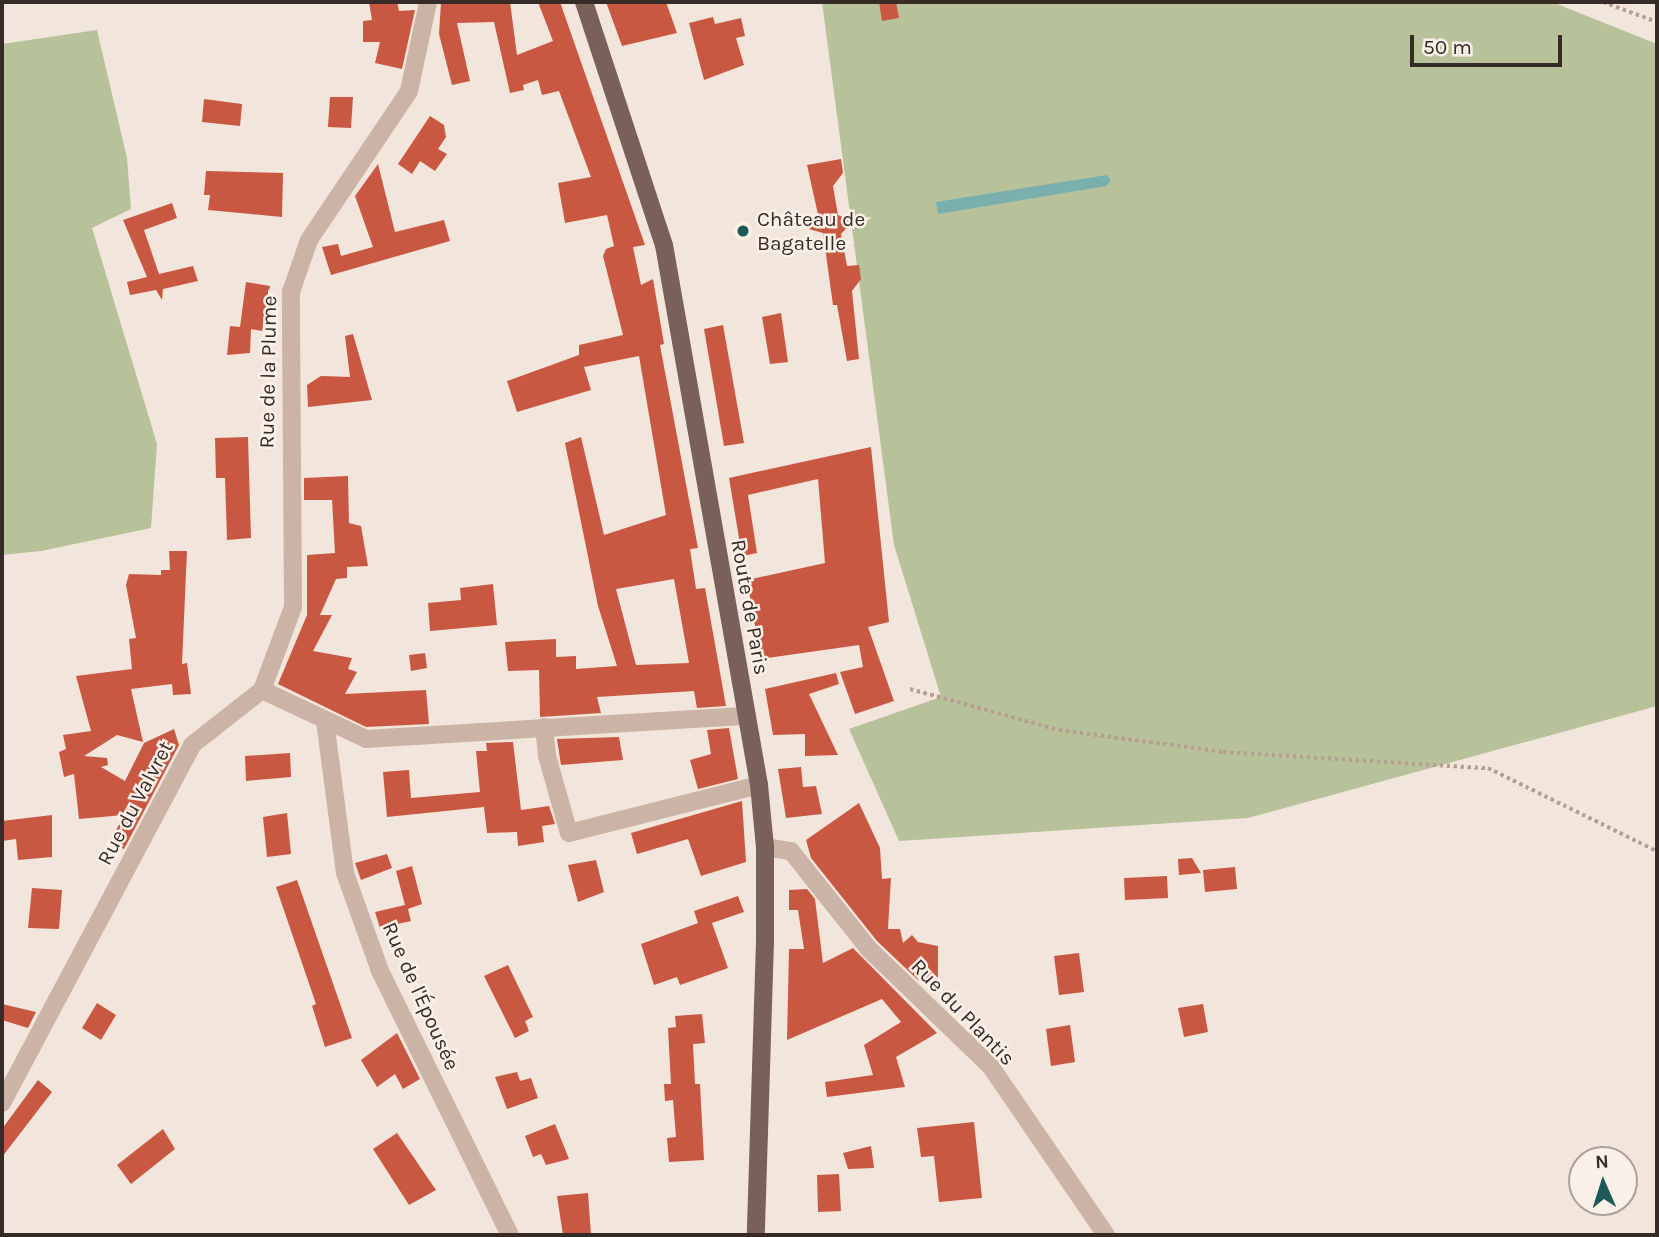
<!DOCTYPE html>
<meta charset="utf-8">
<style>
body{margin:0}
#map{position:relative;width:1659px;height:1237px;overflow:hidden;background:#f2e5db;font-family:Karla,sans-serif}
div>[style]{position:absolute}
.green>*{inset:0;background:#b7c29a}
.water>*{inset:0;background:#79b0ae}
.building>*{inset:0;background:#c95842}
.path>*{height:3.5px;margin-top:-1.75px;transform-origin:0;background:repeating-linear-gradient(90deg,#b69e90 0 3.5px,transparent 0 7px)}
.minor>*{height:18px;margin:-9px;padding:0 9px;transform-origin:9px;border-radius:9px;background:#cbb4a6}
.major>*{height:18px;margin:-9px;padding:0 9px;transform-origin:9px;border-radius:9px;background:#796058}
.dots>*{width:19px;height:19px;translate:-50% -50%;box-sizing:border-box;border:4px solid #faf0e7;border-radius:50%}
span{translate:-50% -50%;white-space:nowrap;text-align:center;line-height:1.15;-webkit-text-stroke:5px #faf0e7;paint-order:stroke}
.poi-label{font-size:21px;color:#372b27}
.left{translate:0 -50%;text-align:left}
.street-label{font-size:21px;color:#372b27}
.frame{position:absolute;inset:0;border:4px solid #372b27;pointer-events:none}
.north{position:absolute;left:1568px;top:1146px;width:70px;height:70px;box-sizing:border-box;background:#faf0e7;border:2px solid #aca19a;border-radius:50%;rotate:357deg;font-size:19px;font-weight:700;line-height:28px;text-align:center;color:#372b27}
.north::after{content:'';display:block;margin:auto;width:24px;height:32px;background:#1c5958;clip-path:polygon(50% 0,100% 100%,50% 72%,0 100%)}
.scale{position:absolute;left:1410px;top:35px;width:152px;height:32px;box-sizing:border-box;border:4px solid #372b27;border-top:0;padding-left:9px;font-size:21px;line-height:24px;white-space:nowrap;color:#372b27;-webkit-text-stroke:5px #faf0e7;paint-order:stroke}
</style>
<div id="map">
<div class="green">
<i style="clip-path:polygon(822px 2px,1552px 2px,1657px 44px,1657px 706px,1248px 818px,899px 841px,849px 729px,941px 697px,894px 545px)"></i>
<i style="clip-path:polygon(97px 30px,127px 158px,131px 209px,92px 228px,157px 444px,151px 528px,41px 551px,2px 555px,2px 44px)"></i>
</div>
<div class="water">
<i style="clip-path:polygon(1107px 175px,1111px 181px,1106px 186px,938px 214px,936px 202px)"></i>
</div>
<div class="building">
<i style="clip-path:polygon(369px 2px,397px 2px,399px 11px,415px 10px,402px 69px,375px 63px,380px 42px,363px 42px,363px 21px,372px 20px)"></i>
<i style="clip-path:polygon(evenodd,441px 2px,510px 2px,517px 55px,553px 41px,538px 2px,560px 2px,645px 245px,633px 247px,641px 285px,653px 279px,664px 344px,660px 345px,698px 548px,690px 549px,696px 589px,705px 588px,726px 706px,697px 708px,694px 691px,597px 697px,601px 713px,540px 717px,539px 670px,508px 671px,505px 642px,556px 639px,556px 657px,576px 656px,576px 669px,617px 666px,598px 606px,565px 443px,581px 437px,604px 535px,666px 515px,639px 356px,584px 367px,591px 390px,517px 412px,507px 381px,579px 355px,579px 345px,623px 335px,603px 256px,606px 249px,614px 246px,607px 215px,565px 223px,558px 183px,591px 177px,559px 91px,542px 95px,538px 80px,523px 85px,524px 90px,510px 93px,494px 22px,457px 23px,470px 81px,452px 85px,439px 34px,441px 2px,674px 579px,689px 663px,636px 665px,616px 589px,674px 579px)"></i>
<i style="clip-path:polygon(606px 2px,666px 2px,677px 33px,622px 46px)"></i>
<i style="clip-path:polygon(879px 2px,896px 2px,899px 18px,882px 21px)"></i>
<i style="clip-path:polygon(713px 17px,715px 24px,741px 18px,745px 36px,736px 38px,744px 65px,704px 80px,689px 23px)"></i>
<i style="clip-path:polygon(330px 97px,353px 97px,351px 128px,328px 127px)"></i>
<i style="clip-path:polygon(204px 99px,242px 104px,240px 126px,202px 122px)"></i>
<i style="clip-path:polygon(430px 116px,444px 125px,446px 137px,438px 149px,447px 154px,435px 171px,420px 161px,412px 174px,398px 164px)"></i>
<i style="clip-path:polygon(841px 159px,843px 173px,833px 186px,838px 215px,853px 221px,841px 234px,847px 266px,859px 265px,861px 279px,852px 291px,859px 359px,847px 361px,837px 305px,833px 305px,823px 233px,809px 229px,819px 219px,807px 165px)"></i>
<i style="clip-path:polygon(378px 164px,395px 232px,444px 220px,450px 241px,331px 275px,322px 247px,338px 244px,341px 256px,373px 247px,355px 196px)"></i>
<i style="clip-path:polygon(206px 171px,283px 173px,282px 217px,208px 210px,210px 195px,204px 195px)"></i>
<i style="clip-path:polygon(172px 203px,177px 218px,144px 230px,159px 274px,193px 266px,198px 281px,163px 289px,162px 300px,156px 290px,130px 295px,127px 282px,147px 277px,123px 220px)"></i>
<i style="clip-path:polygon(246px 282px,270px 286px,262px 331px,251px 329px,250px 353px,227px 355px,230px 326px,240px 327px)"></i>
<i style="clip-path:polygon(781px 313px,788px 362px,770px 364px,762px 317px)"></i>
<i style="clip-path:polygon(723px 325px,744px 443px,724px 446px,704px 329px)"></i>
<i style="clip-path:polygon(353px 334px,372px 400px,308px 407px,307px 385px,321px 376px,350px 377px,345px 336px)"></i>
<i style="clip-path:polygon(248px 437px,251px 538px,227px 540px,225px 478px,216px 478px,215px 438px)"></i>
<i style="clip-path:polygon(871px 447px,889px 622px,868px 627px,894px 701px,855px 714px,840px 672px,863px 667px,859px 645px,760px 659px,747px 580px,825px 563px,818px 479px,748px 495px,757px 553px,742px 556px,729px 478px)"></i>
<i style="clip-path:polygon(348px 476px,349px 523px,361px 526px,368px 566px,347px 567px,347px 578px,336px 579px,320px 615px,332px 615px,313px 651px,352px 658px,348px 669px,357px 672px,345px 694px,426px 690px,429px 724px,366px 727px,278px 684px,307px 615px,307px 555px,335px 553px,332px 500px,304px 500px,304px 478px)"></i>
<i style="clip-path:polygon(169px 551px,187px 551px,182px 664px,187px 663px,191px 694px,173px 695px,172px 684px,131px 689px,143px 742px,117px 735px,84px 756px,107px 758px,108px 765px,101px 767px,125px 781px,144px 743px,174px 729px,179px 745px,124px 849px,110px 842px,124px 815px,79px 819px,74px 774px,64px 777px,59px 752px,66px 749px,63px 735px,91px 731px,76px 676px,132px 669px,129px 639px,136px 638px,126px 585px,129px 574px,161px 575px,161px 570px,170px 570px)"></i>
<i style="clip-path:polygon(493px 584px,497px 625px,430px 631px,428px 603px,461px 600px,460px 588px)"></i>
<i style="clip-path:polygon(425px 653px,427px 668px,411px 671px,409px 655px)"></i>
<i style="clip-path:polygon(836px 673px,839px 684px,809px 694px,838px 755px,805px 756px,805px 734px,773px 735px,765px 689px)"></i>
<i style="clip-path:polygon(729px 728px,738px 779px,698px 789px,690px 760px,711px 754px,707px 730px)"></i>
<i style="clip-path:polygon(619px 737px,623px 760px,561px 765px,557px 739px)"></i>
<i style="clip-path:polygon(513px 742px,521px 810px,549px 806px,555px 824px,542px 826px,544px 842px,518px 846px,517px 832px,487px 833px,484px 807px,387px 817px,383px 772px,409px 770px,411px 798px,480px 792px,476px 751px,487px 751px,486px 743px)"></i>
<i style="clip-path:polygon(290px 753px,291px 777px,246px 781px,245px 756px)"></i>
<i style="clip-path:polygon(801px 767px,803px 787px,816px 786px,822px 814px,786px 818px,778px 769px)"></i>
<i style="clip-path:polygon(742px 801px,746px 862px,701px 876px,688px 839px,637px 854px,631px 833px)"></i>
<i style="clip-path:polygon(859px 803px,880px 848px,882px 879px,891px 878px,888px 929px,900px 929px,903px 943px,912px 935px,918px 942px,938px 946px,938px 977px,918px 980px,877px 941px,811px 858px,806px 840px)"></i>
<i style="clip-path:polygon(287px 813px,291px 854px,267px 857px,263px 817px)"></i>
<i style="clip-path:polygon(52px 815px,52px 857px,18px 860px,16px 839px,2px 841px,2px 821px)"></i>
<i style="clip-path:polygon(387px 854px,392px 868px,361px 880px,355px 863px)"></i>
<i style="clip-path:polygon(1192px 858px,1201px 873px,1179px 875px,1178px 859px)"></i>
<i style="clip-path:polygon(596px 860px,604px 892px,578px 902px,568px 865px)"></i>
<i style="clip-path:polygon(412px 866px,422px 904px,408px 909px,411px 921px,380px 928px,375px 912px,405px 905px,396px 871px)"></i>
<i style="clip-path:polygon(1235px 867px,1237px 889px,1205px 892px,1203px 870px)"></i>
<i style="clip-path:polygon(1167px 876px,1168px 898px,1125px 900px,1124px 878px)"></i>
<i style="clip-path:polygon(297px 880px,352px 1038px,325px 1047px,312px 1006px,316px 1004px,276px 887px)"></i>
<i style="clip-path:polygon(32px 888px,62px 890px,59px 929px,28px 928px)"></i>
<i style="clip-path:polygon(807px 889px,815px 899px,823px 963px,853px 948px,937px 1033px,896px 1057px,905px 1087px,827px 1097px,825px 1082px,873px 1075px,864px 1045px,901px 1022px,882px 999px,787px 1040px,789px 949px,804px 949px,798px 910px,789px 910px,789px 890px)"></i>
<i style="clip-path:polygon(738px 896px,744px 912px,712px 923px,728px 968px,680px 985px,677px 977px,654px 985px,641px 944px,698px 923px,694px 911px)"></i>
<i style="clip-path:polygon(1079px 953px,1084px 992px,1059px 995px,1054px 956px)"></i>
<i style="clip-path:polygon(508px 965px,533px 1017px,525px 1021px,529px 1031px,515px 1038px,484px 976px)"></i>
<i style="clip-path:polygon(97px 1003px,116px 1015px,101px 1040px,82px 1028px)"></i>
<i style="clip-path:polygon(2px 1004px,36px 1012px,28px 1028px,2px 1020px)"></i>
<i style="clip-path:polygon(1203px 1004px,1208px 1032px,1184px 1037px,1178px 1008px)"></i>
<i style="clip-path:polygon(702px 1014px,705px 1043px,693px 1044px,695px 1084px,700px 1084px,704px 1160px,669px 1162px,667px 1138px,676px 1137px,673px 1100px,665px 1101px,664px 1084px,671px 1084px,668px 1028px,676px 1027px,675px 1016px)"></i>
<i style="clip-path:polygon(1070px 1025px,1075px 1062px,1051px 1066px,1046px 1029px)"></i>
<i style="clip-path:polygon(397px 1033px,420px 1079px,403px 1089px,395px 1074px,377px 1087px,361px 1060px)"></i>
<i style="clip-path:polygon(517px 1072px,520px 1081px,531px 1078px,538px 1098px,507px 1109px,495px 1077px)"></i>
<i style="clip-path:polygon(38px 1080px,52px 1092px,2px 1157px,2px 1129px)"></i>
<i style="clip-path:polygon(974px 1122px,982px 1198px,939px 1202px,934px 1156px,921px 1157px,917px 1128px)"></i>
<i style="clip-path:polygon(555px 1124px,569px 1159px,546px 1165px,541px 1154px,533px 1157px,525px 1136px)"></i>
<i style="clip-path:polygon(163px 1129px,175px 1149px,131px 1184px,117px 1165px)"></i>
<i style="clip-path:polygon(397px 1133px,436px 1190px,409px 1205px,373px 1149px)"></i>
<i style="clip-path:polygon(871px 1146px,874px 1168px,848px 1169px,843px 1153px)"></i>
<i style="clip-path:polygon(839px 1174px,841px 1211px,818px 1212px,817px 1175px)"></i>
<i style="clip-path:polygon(588px 1193px,591px 1235px,563px 1235px,557px 1196px)"></i>
</div>
<div class="path">
<i style="left:1603px;top:2px;width:58px;rotate:20.3deg"></i>
<i style="left:910px;top:689px;width:155px;rotate:15.4deg"></i>
<i style="left:1059px;top:730px;width:165px;rotate:7.6deg"></i>
<i style="left:1223px;top:752px;width:265px;rotate:3.5deg"></i>
<i style="left:1488px;top:768px;width:188px;rotate:26.2deg"></i>
</div>
<div class="minor">
<i style="left:262px;top:690px;width:89px;rotate:-69.5deg"></i>
<i style="left:293px;top:607px;width:315px;rotate:-90.4deg"></i>
<i style="left:291px;top:292px;width:55px;rotate:-70.9deg"></i>
<i style="left:309px;top:240px;width:179px;rotate:-56.1deg"></i>
<i style="left:409px;top:91px;width:91px;rotate:-77.9deg"></i>
<i style="left:325px;top:721px;width:153px;rotate:82.5deg"></i>
<i style="left:345px;top:873px;width:104px;rotate:70.3deg"></i>
<i style="left:380px;top:971px;width:294px;rotate:63.8deg"></i>
<i style="left:544px;top:727px;width:29px;rotate:84deg"></i>
<i style="left:547px;top:756px;width:80px;rotate:74.1deg"></i>
<i style="left:569px;top:833px;width:196px;rotate:-14.2deg"></i>
<i style="left:765px;top:847px;width:26px;rotate:9deg"></i>
<i style="left:791px;top:851px;width:125px;rotate:51.5deg"></i>
<i style="left:869px;top:949px;width:170px;rotate:44deg"></i>
<i style="left:991px;top:1067px;width:204px;rotate:55.6deg"></i>
<i style="left:2px;top:1103px;width:405px;rotate:-62deg"></i>
<i style="left:192px;top:745px;width:89px;rotate:-38.2deg"></i>
<i style="left:262px;top:690px;width:115px;rotate:25.2deg"></i>
<i style="left:366px;top:739px;width:382px;rotate:-3.5deg"></i>
</div>
<div class="major">
<i style="left:584px;top:2px;width:256px;rotate:71.8deg"></i>
<i style="left:664px;top:245px;width:548px;rotate:80.02deg"></i>
<i style="left:759px;top:785px;width:62px;rotate:84.5deg"></i>
<i style="left:765px;top:847px;width:94px;rotate:90deg"></i>
<i style="left:765px;top:941px;width:294px;rotate:91.8deg"></i>
</div>
<div class="dots">
<i style="left:743px;top:231px;background:#1c5958"></i>
</div>
<div class="poi-label">
<span class="left" style="left:757px;top:231px">Château de<br>Bagatelle</span>
</div>
<div class="street-label">
<span style="left:268px;top:372px;rotate:-89deg">Rue de la Plume</span>
<span style="left:750px;top:607px;rotate:80deg">Route de Paris</span>
<span style="left:135px;top:803px;rotate:-62deg">Rue du Valvret</span>
<span style="left:421px;top:996px;rotate:66deg">Rue de l'Épousée</span>
<span style="left:963px;top:1012px;rotate:46deg">Rue du Plantis</span>
</div>
<div class="frame"></div>
<div class="north">N</div>
<div class="scale">50 m</div>
</div>
